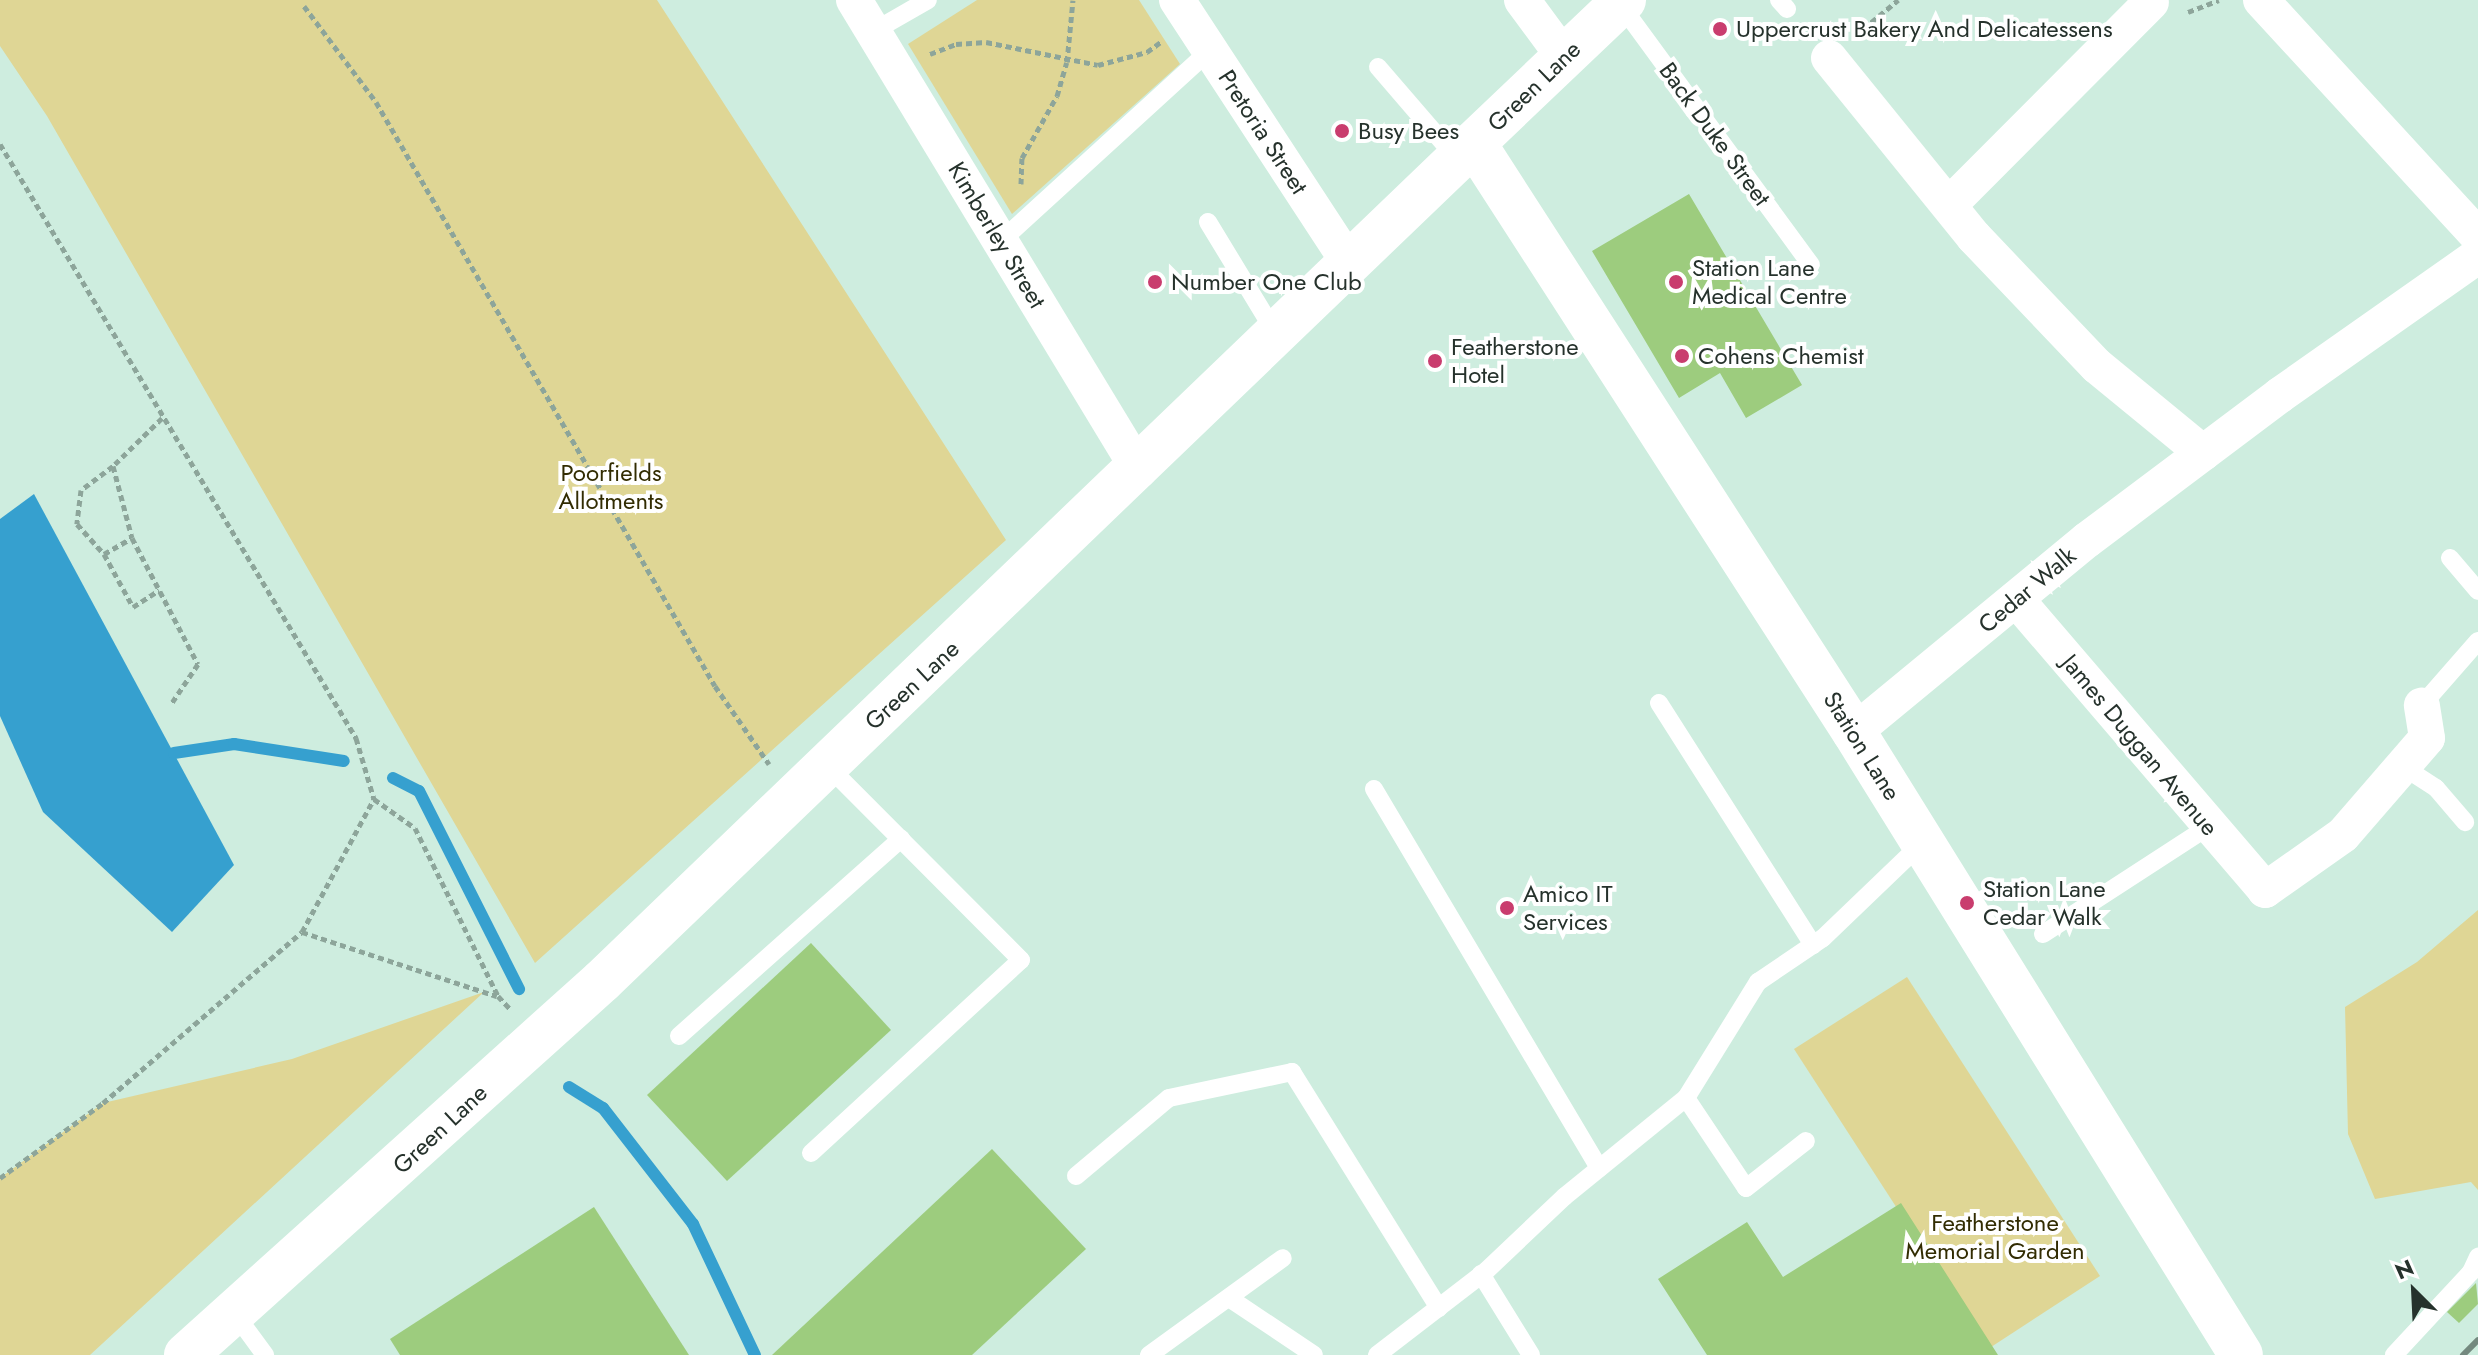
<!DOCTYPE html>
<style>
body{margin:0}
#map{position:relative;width:2478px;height:1355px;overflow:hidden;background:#ceeddf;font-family:Jost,sans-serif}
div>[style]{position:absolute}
.green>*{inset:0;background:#dfd695}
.water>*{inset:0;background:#36a0cf}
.stream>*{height:12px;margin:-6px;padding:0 6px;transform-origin:6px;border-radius:6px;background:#36a0cf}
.building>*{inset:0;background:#9dcc7e}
.path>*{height:5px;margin-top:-2.5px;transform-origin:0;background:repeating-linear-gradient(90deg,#8da59a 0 6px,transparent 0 10px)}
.service>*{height:18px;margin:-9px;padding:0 9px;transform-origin:9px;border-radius:9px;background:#fff}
.minor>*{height:36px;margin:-18px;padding:0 18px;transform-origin:18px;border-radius:18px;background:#fff}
.tertiary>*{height:44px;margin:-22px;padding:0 22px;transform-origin:22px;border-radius:22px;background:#fff}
.secondary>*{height:44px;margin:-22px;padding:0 22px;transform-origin:22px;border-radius:22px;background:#fff}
.rail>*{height:6px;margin:-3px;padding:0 3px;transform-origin:3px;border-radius:3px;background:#74897f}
.dots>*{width:22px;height:22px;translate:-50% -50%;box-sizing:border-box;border:4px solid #fff;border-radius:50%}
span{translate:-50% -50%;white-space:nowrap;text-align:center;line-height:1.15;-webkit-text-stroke:8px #fff;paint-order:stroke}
.poi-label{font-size:24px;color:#26322c}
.left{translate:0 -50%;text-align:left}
.street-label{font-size:24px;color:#26322c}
.park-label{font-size:24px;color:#322c02}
.north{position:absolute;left:2374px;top:1251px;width:80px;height:80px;-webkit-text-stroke:6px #fff;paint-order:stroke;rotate:336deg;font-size:22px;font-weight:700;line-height:32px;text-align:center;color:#26322c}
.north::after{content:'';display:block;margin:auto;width:28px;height:36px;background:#26322c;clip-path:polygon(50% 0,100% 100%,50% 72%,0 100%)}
</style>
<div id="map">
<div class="green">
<i style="clip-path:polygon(0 0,657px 0,1006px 540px,535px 963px,47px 116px,0 46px)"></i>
<i style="clip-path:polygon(977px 0,1139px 0,1180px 64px,1012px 214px,908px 44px)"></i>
<i style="clip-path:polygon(2478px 910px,2478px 1190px,2471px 1182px,2375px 1199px,2348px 1134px,2345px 1007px,2417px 962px)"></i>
<i style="clip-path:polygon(1907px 977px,2100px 1276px,1988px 1349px,1794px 1049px)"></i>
<i style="clip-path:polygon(484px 992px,90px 1355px,0 1355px,0 1178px,103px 1103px,292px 1059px)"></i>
</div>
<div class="water">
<i style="clip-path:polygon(34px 494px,234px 865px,172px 932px,43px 812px,0 716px,0 519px)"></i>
</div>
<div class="stream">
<i style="left:174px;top:753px;width:61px;rotate:-8.5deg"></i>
<i style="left:234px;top:744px;width:111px;rotate:8.8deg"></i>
<i style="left:393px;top:778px;width:29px;rotate:27deg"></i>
<i style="left:419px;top:791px;width:222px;rotate:63.2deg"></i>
<i style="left:569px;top:1087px;width:40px;rotate:32deg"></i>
<i style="left:603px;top:1108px;width:147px;rotate:52.2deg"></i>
<i style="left:693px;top:1224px;width:145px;rotate:64.7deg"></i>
</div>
<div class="building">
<i style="clip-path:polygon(1689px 194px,1802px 385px,1746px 418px,1720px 373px,1679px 398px,1592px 251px)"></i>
<i style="clip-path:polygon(811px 943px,891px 1030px,727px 1181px,647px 1095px)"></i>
<i style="clip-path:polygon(992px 1149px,1086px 1249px,972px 1355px,772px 1355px)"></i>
<i style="clip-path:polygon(1901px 1203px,1998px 1355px,1707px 1355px,1658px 1279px,1747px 1222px,1783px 1277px)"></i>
<i style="clip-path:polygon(594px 1207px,689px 1355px,400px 1355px,390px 1339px)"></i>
<i style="clip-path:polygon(2476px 1283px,2478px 1304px,2459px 1323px,2447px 1312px)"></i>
</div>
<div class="path">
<i style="left:304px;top:6px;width:120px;rotate:53.1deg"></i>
<i style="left:376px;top:102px;width:675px;rotate:59.87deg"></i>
<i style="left:715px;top:686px;width:95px;rotate:55.3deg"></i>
<i style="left:2188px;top:12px;width:33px;rotate:-21deg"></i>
<i style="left:1856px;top:35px;width:55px;rotate:-39.8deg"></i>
<i style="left:930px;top:54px;width:28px;rotate:-21deg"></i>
<i style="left:956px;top:44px;width:30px;rotate:-4deg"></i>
<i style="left:986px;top:42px;width:114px;rotate:11.6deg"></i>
<i style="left:1098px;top:65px;width:51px;rotate:-14.9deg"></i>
<i style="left:1147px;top:52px;width:19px;rotate:-36deg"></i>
<i style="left:0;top:144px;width:693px;rotate:59.06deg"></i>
<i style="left:356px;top:738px;width:64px;rotate:73.6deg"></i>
<i style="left:374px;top:799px;width:50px;rotate:35.3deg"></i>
<i style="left:415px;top:828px;width:187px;rotate:63.7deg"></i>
<i style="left:498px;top:996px;width:18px;rotate:47deg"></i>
<i style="left:1021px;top:184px;width:26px;rotate:-88deg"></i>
<i style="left:1022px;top:158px;width:71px;rotate:-60.6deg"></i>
<i style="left:1057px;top:96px;width:35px;rotate:-74deg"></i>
<i style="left:1067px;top:62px;width:62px;rotate:-84.5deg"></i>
<i style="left:162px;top:418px;width:69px;rotate:135.6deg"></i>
<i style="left:113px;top:466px;width:74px;rotate:75.2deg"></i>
<i style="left:132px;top:538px;width:142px;rotate:62.4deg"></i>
<i style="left:198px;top:664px;width:48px;rotate:124deg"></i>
<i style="left:113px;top:466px;width:40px;rotate:143deg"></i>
<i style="left:81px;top:490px;width:34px;rotate:97deg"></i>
<i style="left:77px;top:524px;width:40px;rotate:48deg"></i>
<i style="left:104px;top:554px;width:60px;rotate:61.3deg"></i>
<i style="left:133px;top:607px;width:31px;rotate:-33deg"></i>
<i style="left:104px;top:554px;width:32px;rotate:-30deg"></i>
<i style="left:302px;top:932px;width:205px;rotate:18.2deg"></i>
<i style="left:0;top:1178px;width:127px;rotate:-36.1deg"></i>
<i style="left:103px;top:1103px;width:262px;rotate:-40.7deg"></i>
<i style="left:302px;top:932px;width:151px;rotate:-61.6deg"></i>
</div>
<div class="service">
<i style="left:1779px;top:0;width:12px;rotate:48deg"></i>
<i style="left:1620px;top:4px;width:323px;rotate:53.8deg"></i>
<i style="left:874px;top:31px;width:62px;rotate:-29.9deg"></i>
<i style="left:1378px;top:67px;width:121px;rotate:49.3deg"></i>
<i style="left:1208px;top:222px;width:129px;rotate:58.7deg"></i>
<i style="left:1001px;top:241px;width:283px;rotate:-42.4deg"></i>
<i style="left:2450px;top:558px;width:43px;rotate:49.7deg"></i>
<i style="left:1659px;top:703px;width:287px;rotate:57.5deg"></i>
<i style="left:2422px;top:705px;width:85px;rotate:-48.8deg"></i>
<i style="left:2402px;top:766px;width:40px;rotate:32.9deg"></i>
<i style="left:2436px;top:788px;width:45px;rotate:49.5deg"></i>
<i style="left:1374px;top:789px;width:441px;rotate:59.3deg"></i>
<i style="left:2043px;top:934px;width:197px;rotate:-33deg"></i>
<i style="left:679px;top:1036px;width:297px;rotate:-41.6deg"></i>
<i style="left:1686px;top:1098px;width:108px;rotate:56.3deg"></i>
<i style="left:1746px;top:1188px;width:76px;rotate:-38.1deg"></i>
<i style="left:811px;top:1153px;width:285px;rotate:-42.6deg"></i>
<i style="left:1021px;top:960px;width:275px;rotate:-134.9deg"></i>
<i style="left:1076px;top:1176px;width:121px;rotate:-40deg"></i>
<i style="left:1169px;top:1098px;width:126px;rotate:-11.9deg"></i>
<i style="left:1292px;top:1072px;width:278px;rotate:58.1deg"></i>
<i style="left:1481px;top:1274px;width:95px;rotate:58.3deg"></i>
<i style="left:1229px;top:1298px;width:102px;rotate:33.8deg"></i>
<i style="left:235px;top:1314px;width:51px;rotate:53.8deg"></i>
<i style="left:1149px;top:1355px;width:165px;rotate:-35.9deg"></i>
<i style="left:1377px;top:1355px;width:138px;rotate:-37.6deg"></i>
<i style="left:1486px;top:1271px;width:108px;rotate:-43.5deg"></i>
<i style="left:1564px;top:1197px;width:157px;rotate:-39.1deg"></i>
<i style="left:1686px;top:1098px;width:137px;rotate:-58.2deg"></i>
<i style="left:1758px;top:982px;width:78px;rotate:-34.1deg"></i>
<i style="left:1823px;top:938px;width:139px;rotate:-43.8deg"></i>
<i style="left:2394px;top:1355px;width:113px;rotate:-47.1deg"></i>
<i style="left:2471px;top:1272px;width:17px;rotate:-65deg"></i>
</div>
<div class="minor">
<i style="left:854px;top:0;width:550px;rotate:58.77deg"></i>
<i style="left:1177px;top:0;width:314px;rotate:56.8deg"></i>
<i style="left:1522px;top:0;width:71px;rotate:53.6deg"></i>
<i style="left:2261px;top:0;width:321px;rotate:47.4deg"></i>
<i style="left:1829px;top:58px;width:230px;rotate:51deg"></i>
<i style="left:1974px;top:237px;width:178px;rotate:46.4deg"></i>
<i style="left:2097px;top:366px;width:137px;rotate:39.4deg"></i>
<i style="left:1949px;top:205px;width:286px;rotate:-45.1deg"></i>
<i style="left:2016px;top:599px;width:383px;rotate:49.4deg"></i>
<i style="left:2265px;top:890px;width:95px;rotate:-35.2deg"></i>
<i style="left:2343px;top:835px;width:128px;rotate:-49.1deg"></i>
<i style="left:2427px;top:738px;width:33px;rotate:-99deg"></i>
<i style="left:1854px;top:732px;width:302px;rotate:-39.5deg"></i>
<i style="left:2087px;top:540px;width:241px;rotate:-36.9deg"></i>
<i style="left:2280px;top:395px;width:242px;rotate:-35.1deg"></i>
</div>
<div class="tertiary">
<i style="left:186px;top:1355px;width:559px;rotate:-41.96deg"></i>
<i style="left:602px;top:981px;width:1209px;rotate:-43.86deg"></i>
</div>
<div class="secondary">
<i style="left:1624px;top:0;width:207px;rotate:136.4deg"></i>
<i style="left:1474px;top:143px;width:701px;rotate:57.17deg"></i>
<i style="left:1854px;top:732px;width:733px;rotate:58.15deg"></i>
</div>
<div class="rail">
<i style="left:2463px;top:1355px;width:21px;rotate:-45deg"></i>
</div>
<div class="dots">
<i style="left:1720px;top:29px;background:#c93d6e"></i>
<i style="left:1342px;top:131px;background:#c93d6e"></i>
<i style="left:1155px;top:282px;background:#c93d6e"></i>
<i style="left:1676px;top:282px;background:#c93d6e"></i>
<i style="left:1682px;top:356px;background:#c93d6e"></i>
<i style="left:1435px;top:361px;background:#c93d6e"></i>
<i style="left:1967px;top:903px;background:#c93d6e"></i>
<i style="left:1507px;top:908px;background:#c93d6e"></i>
</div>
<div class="poi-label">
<span class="left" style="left:1736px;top:29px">Uppercrust Bakery And Delicatessens</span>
<span class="left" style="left:1358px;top:131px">Busy Bees</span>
<span class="left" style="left:1692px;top:282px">Station Lane<br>Medical Centre</span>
<span class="left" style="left:1171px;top:282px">Number One Club</span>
<span class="left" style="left:1451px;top:361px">Featherstone<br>Hotel</span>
<span class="left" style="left:1698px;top:356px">Cohens Chemist</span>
<span class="left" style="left:1983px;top:903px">Station Lane<br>Cedar Walk</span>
<span class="left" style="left:1523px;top:908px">Amico IT<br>Services</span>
</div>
<div class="street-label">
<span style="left:1534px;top:86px;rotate:-44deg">Green Lane</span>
<span style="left:1263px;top:132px;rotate:57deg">Pretoria Street</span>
<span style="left:1715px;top:134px;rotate:54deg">Back Duke Street</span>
<span style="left:997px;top:235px;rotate:59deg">Kimberley Street</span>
<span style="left:2027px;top:590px;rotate:-40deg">Cedar Walk</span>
<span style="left:912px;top:685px;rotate:-43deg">Green Lane</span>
<span style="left:2140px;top:745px;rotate:50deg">James Duggan Avenue</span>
<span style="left:1862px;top:746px;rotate:58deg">Station Lane</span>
<span style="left:440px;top:1129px;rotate:-43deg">Green Lane</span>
</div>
<div class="park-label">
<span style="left:611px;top:487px">Poorfields<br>Allotments</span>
<span style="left:1995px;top:1237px">Featherstone<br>Memorial Garden</span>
</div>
<div class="north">N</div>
</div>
